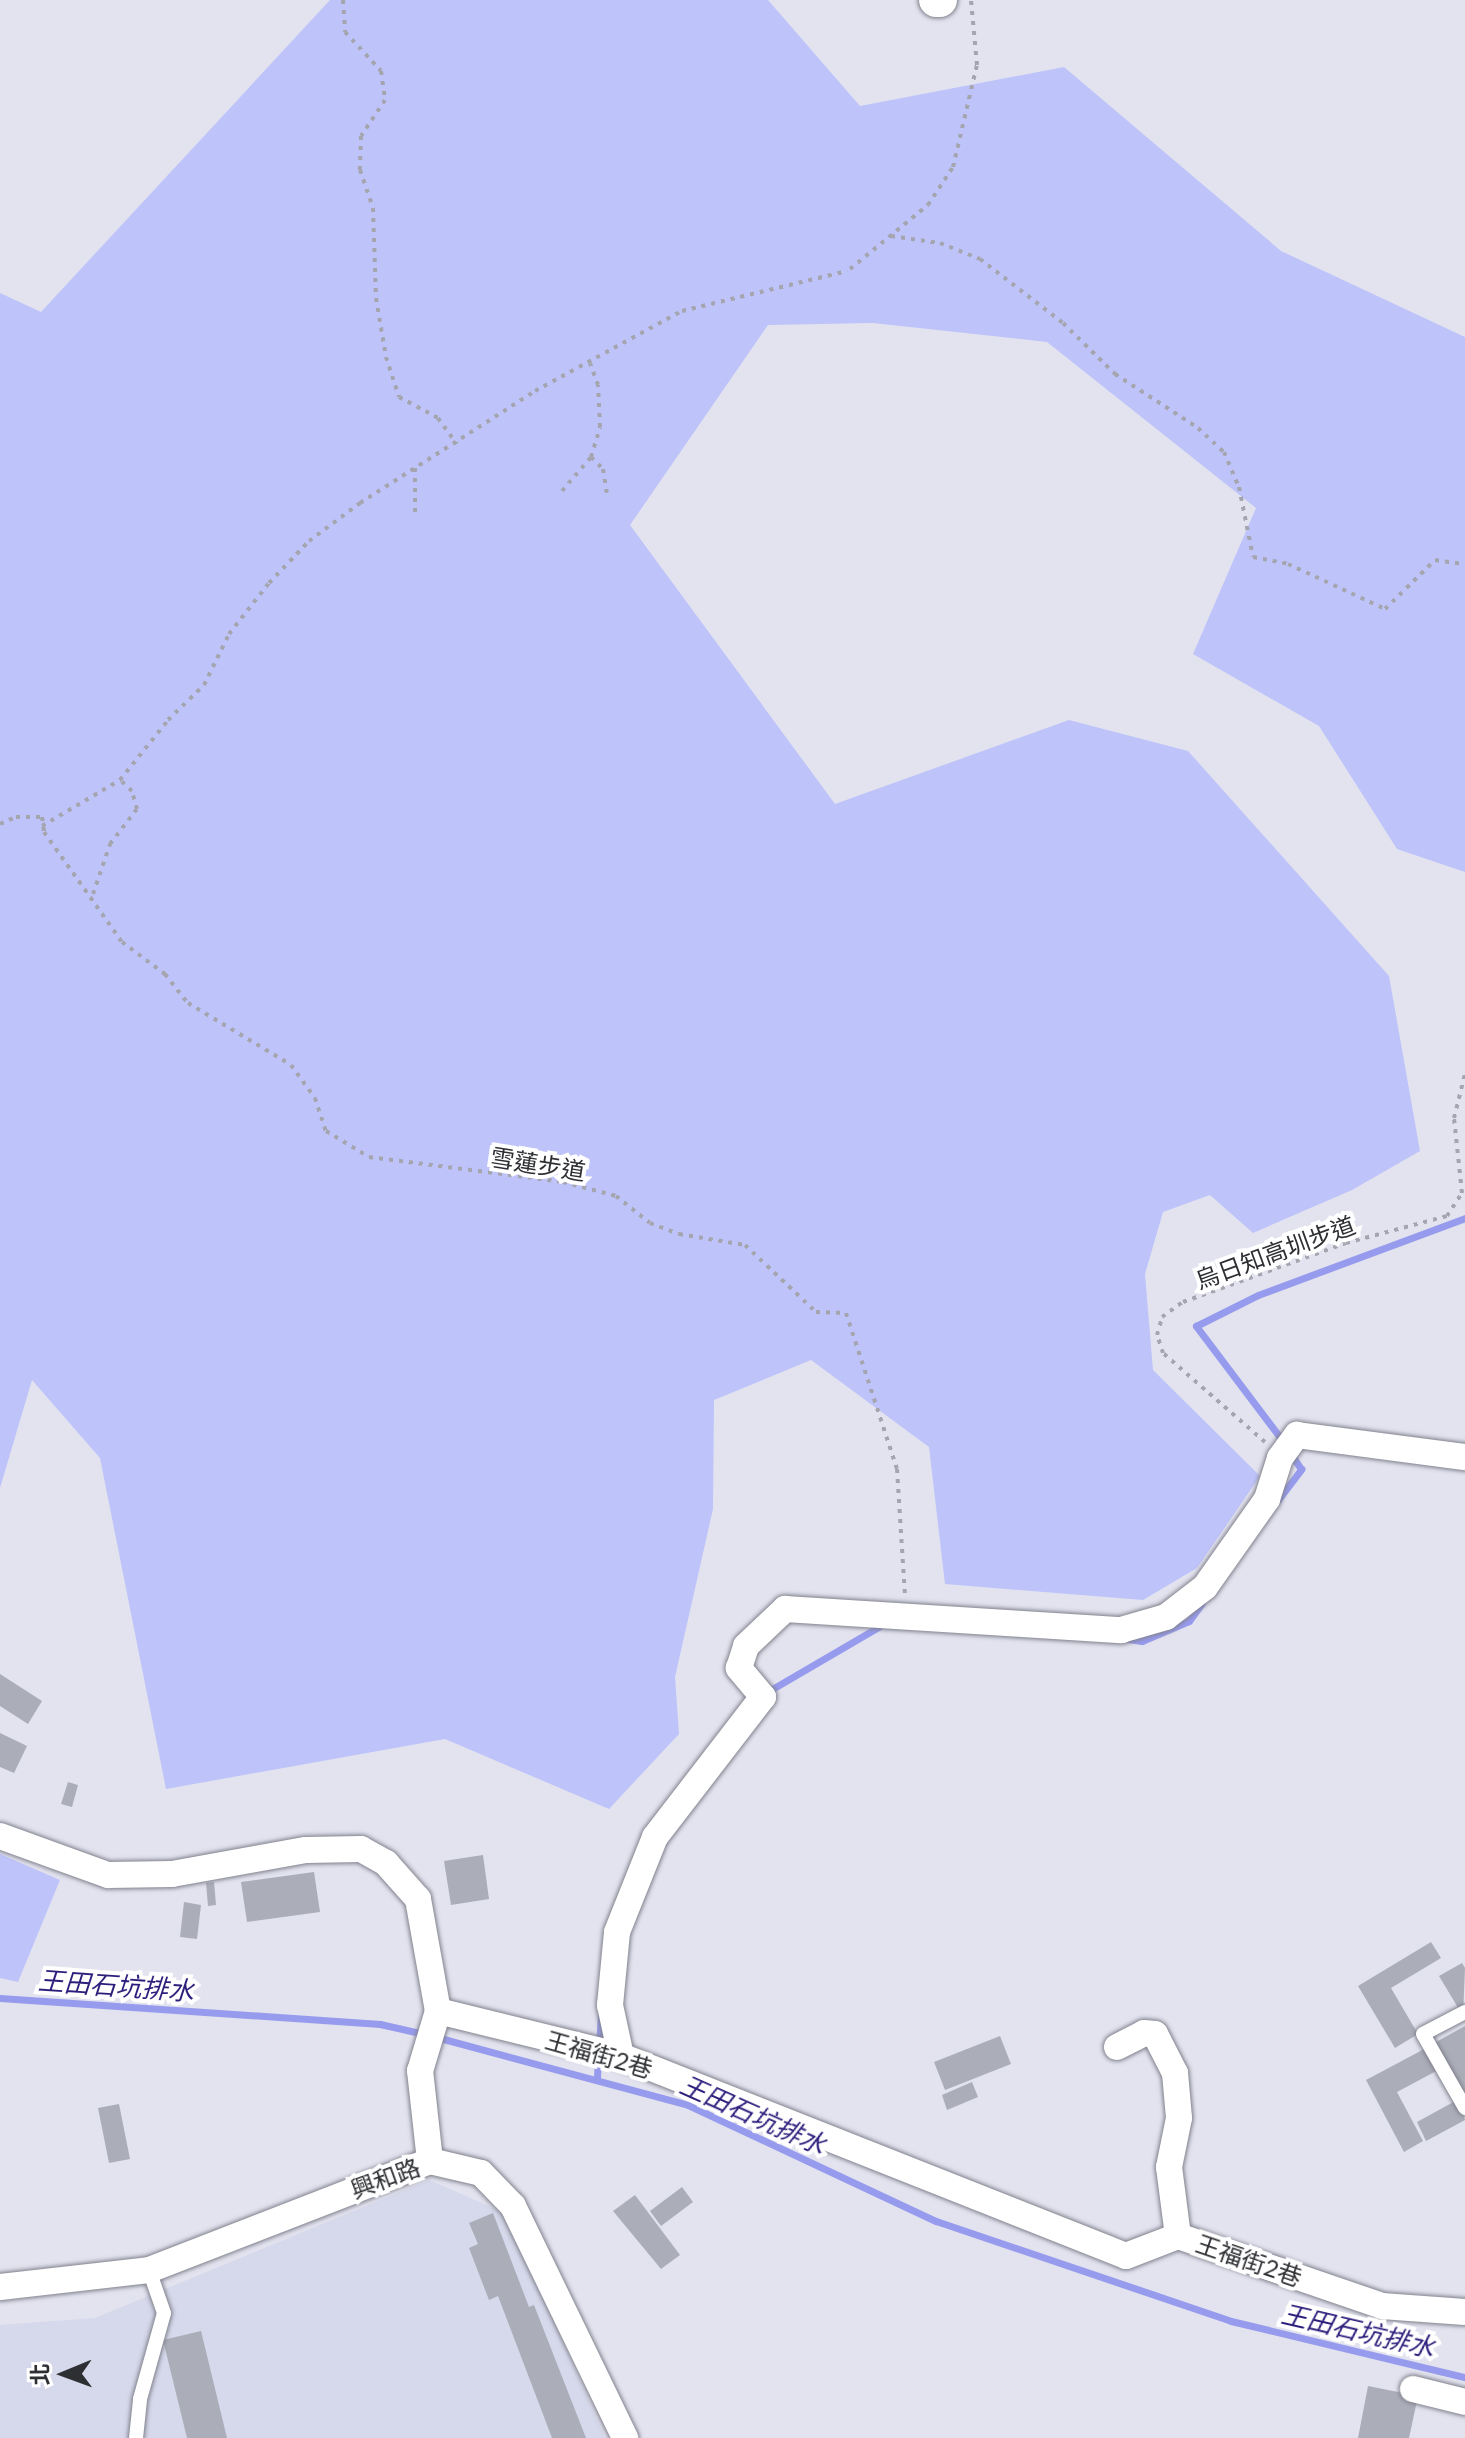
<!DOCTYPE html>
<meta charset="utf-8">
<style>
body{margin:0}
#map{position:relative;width:1465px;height:2438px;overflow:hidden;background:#e2e3ef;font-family:Lato,"Noto Sans TC",sans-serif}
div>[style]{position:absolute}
.built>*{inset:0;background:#d6d8eb}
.green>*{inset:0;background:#bec3fa}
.stream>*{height:7px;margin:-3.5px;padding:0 3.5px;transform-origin:3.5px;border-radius:3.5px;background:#979bed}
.building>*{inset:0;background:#abadb8}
.path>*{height:4px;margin-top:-2px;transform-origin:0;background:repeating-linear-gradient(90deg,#a4a5ae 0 4px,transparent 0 10px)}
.roads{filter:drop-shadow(0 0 2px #81828d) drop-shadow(0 0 2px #81828d)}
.service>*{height:14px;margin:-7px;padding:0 7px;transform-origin:7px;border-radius:7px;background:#fff}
.minor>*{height:26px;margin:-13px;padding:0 13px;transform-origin:13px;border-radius:13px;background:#fff}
.tertiary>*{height:34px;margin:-17px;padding:0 17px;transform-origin:17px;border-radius:17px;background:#fff}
span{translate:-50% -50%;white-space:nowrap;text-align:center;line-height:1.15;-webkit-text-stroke:8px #fff;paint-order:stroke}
.street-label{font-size:24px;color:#2e2f33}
.water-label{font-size:26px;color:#2d1e7c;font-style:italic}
.north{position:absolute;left:24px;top:2334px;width:80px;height:80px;-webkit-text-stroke:6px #fff;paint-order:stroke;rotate:269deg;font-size:22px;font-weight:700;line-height:32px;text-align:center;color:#2e2f33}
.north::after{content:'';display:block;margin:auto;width:28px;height:36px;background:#2e2f33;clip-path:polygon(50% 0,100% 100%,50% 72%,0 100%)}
</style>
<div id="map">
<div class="built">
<i style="clip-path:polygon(429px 2180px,507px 2214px,605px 2438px,0 2438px,0 2325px,95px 2318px)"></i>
</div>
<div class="green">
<i style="clip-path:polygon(330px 0,768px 0,860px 106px,1064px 67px,1281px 251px,1465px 337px,1465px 872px,1397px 849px,1319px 726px,1193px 654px,1256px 508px,1047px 342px,873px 323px,768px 325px,630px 525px,835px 804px,1069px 720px,1188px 751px,1389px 976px,1420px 1151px,1352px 1190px,1253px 1233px,1210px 1195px,1163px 1212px,1145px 1274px,1153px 1370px,1260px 1476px,1197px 1568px,1143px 1600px,945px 1584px,929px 1447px,811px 1360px,714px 1400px,713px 1509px,675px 1677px,679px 1734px,609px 1809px,445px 1739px,166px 1789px,100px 1458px,32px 1380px,0 1488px,0 293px,41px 312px)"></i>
<i style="clip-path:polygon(0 1854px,60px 1880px,18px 1982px,0 1978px)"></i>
</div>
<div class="stream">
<i style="left:1285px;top:1444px;width:148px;rotate:-127deg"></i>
<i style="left:1196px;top:1326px;width:69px;rotate:-26.6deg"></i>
<i style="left:1258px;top:1295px;width:221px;rotate:-20.4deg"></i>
<i style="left:1278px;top:1500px;width:39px;rotate:-53deg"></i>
<i style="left:1301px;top:1469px;width:18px;rotate:-124deg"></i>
<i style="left:1128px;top:1639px;width:14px;rotate:8deg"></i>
<i style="left:1142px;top:1641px;width:51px;rotate:-23.1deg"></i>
<i style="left:1189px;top:1621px;width:22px;rotate:-54deg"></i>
<i style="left:767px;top:1692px;width:131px;rotate:-30.3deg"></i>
<i style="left:0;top:1998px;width:381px;rotate:3.9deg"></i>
<i style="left:380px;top:2024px;width:45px;rotate:12.8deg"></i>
<i style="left:436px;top:2037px;width:261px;rotate:15.1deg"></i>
<i style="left:688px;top:2105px;width:274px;rotate:25.1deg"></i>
<i style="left:936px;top:2221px;width:311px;rotate:18.7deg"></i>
<i style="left:1231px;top:2321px;width:241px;rotate:13.5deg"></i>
<i style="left:599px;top:2044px;width:27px;rotate:-86deg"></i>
<i style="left:597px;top:2077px;width:21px;rotate:-87deg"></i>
</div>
<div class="building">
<i style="clip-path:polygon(0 1674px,42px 1701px,28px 1724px,0 1706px)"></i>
<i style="clip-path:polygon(0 1733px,27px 1746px,14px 1773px,0 1767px)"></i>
<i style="clip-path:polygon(68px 1782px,78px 1785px,72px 1807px,61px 1804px)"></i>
<i style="clip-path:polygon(483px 1855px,489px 1899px,451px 1905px,444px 1861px)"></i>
<i style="clip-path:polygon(314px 1872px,320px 1912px,247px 1922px,241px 1882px)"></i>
<i style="clip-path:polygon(214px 1882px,216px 1905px,208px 1906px,206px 1883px)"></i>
<i style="clip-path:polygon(184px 1902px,201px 1905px,197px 1939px,180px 1937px)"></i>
<i style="clip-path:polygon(1431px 1942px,1441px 1958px,1391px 1988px,1418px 2034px,1395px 2048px,1358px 1986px)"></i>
<i style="clip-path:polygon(1462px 1963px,1465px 1968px,1463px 2016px,1439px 1976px)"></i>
<i style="clip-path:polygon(1465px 2026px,1465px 2095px,1436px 2042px)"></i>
<i style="clip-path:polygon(1000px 2036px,1011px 2064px,945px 2090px,934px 2062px)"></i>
<i style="clip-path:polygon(1428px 2047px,1440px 2069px,1397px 2092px,1423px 2141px,1404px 2152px,1366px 2080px)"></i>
<i style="clip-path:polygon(972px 2082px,978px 2097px,947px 2110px,942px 2095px)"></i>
<i style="clip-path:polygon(1459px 2099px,1465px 2120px,1426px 2141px,1417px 2122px)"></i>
<i style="clip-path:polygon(119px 2104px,130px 2159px,109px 2163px,98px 2108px)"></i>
<i style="clip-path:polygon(682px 2187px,693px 2202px,661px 2226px,650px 2211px)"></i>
<i style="clip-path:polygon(635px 2195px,680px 2255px,661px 2269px,613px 2211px)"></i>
<i style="clip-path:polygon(493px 2213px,529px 2307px,534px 2305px,586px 2438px,552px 2438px,498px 2296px,489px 2300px,469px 2248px,478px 2244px,469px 2223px)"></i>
<i style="clip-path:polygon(201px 2331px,227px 2438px,187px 2438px,163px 2340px)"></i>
<i style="clip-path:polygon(1368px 2386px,1418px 2396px,1409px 2438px,1358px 2438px)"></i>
</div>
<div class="path">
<i style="left:343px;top:0;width:32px;rotate:86deg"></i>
<i style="left:345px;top:32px;width:53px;rotate:47.3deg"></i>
<i style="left:381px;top:71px;width:29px;rotate:82deg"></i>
<i style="left:385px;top:100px;width:43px;rotate:123.7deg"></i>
<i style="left:361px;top:136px;width:34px;rotate:92deg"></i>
<i style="left:360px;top:170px;width:40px;rotate:71.1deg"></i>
<i style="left:373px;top:208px;width:90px;rotate:88.1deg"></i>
<i style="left:376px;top:298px;width:60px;rotate:80.4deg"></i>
<i style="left:386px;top:357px;width:42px;rotate:72deg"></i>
<i style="left:399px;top:397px;width:44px;rotate:28.3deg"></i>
<i style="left:438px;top:418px;width:32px;rotate:54deg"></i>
<i style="left:891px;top:236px;width:49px;rotate:8.1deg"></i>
<i style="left:940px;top:243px;width:43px;rotate:21.8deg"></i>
<i style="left:980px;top:259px;width:105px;rotate:37.6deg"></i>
<i style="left:1063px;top:323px;width:73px;rotate:44.4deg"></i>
<i style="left:1115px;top:374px;width:99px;rotate:33deg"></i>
<i style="left:1198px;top:428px;width:35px;rotate:43deg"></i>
<i style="left:1224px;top:452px;width:38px;rotate:67deg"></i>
<i style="left:1239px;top:487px;width:71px;rotate:78.7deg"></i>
<i style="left:1253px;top:557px;width:36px;rotate:11deg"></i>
<i style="left:1288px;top:564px;width:107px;rotate:24.9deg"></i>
<i style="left:1385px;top:609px;width:70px;rotate:-44.4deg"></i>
<i style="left:1435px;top:560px;width:30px;rotate:8deg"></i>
<i style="left:850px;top:269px;width:101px;rotate:-39.4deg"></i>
<i style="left:928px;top:205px;width:45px;rotate:-56.7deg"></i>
<i style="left:953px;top:167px;width:105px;rotate:-76.8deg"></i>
<i style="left:977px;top:65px;width:65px;rotate:-95.3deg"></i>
<i style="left:591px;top:457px;width:17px;rotate:45deg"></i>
<i style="left:603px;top:469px;width:24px;rotate:81deg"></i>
<i style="left:415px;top:468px;width:45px;rotate:90deg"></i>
<i style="left:562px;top:491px;width:45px;rotate:-49.5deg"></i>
<i style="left:591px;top:457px;width:31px;rotate:-73deg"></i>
<i style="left:600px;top:427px;width:42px;rotate:-92.7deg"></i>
<i style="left:598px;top:385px;width:23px;rotate:-110deg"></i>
<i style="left:0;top:824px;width:17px;rotate:-24deg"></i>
<i style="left:16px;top:817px;width:26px"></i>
<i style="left:42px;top:817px;width:15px;rotate:82deg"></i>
<i style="left:44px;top:832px;width:135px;rotate:54.7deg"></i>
<i style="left:122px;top:942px;width:54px;rotate:36.7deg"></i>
<i style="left:165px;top:974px;width:37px;rotate:52deg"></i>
<i style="left:188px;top:1003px;width:120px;rotate:31deg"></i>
<i style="left:291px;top:1065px;width:41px;rotate:54deg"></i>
<i style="left:315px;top:1098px;width:35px;rotate:72deg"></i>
<i style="left:326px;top:1131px;width:50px;rotate:31.2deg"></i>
<i style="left:369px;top:1157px;width:196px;rotate:7.3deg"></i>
<i style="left:563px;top:1182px;width:55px;rotate:14.8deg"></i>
<i style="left:616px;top:1196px;width:43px;rotate:38.5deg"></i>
<i style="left:650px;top:1223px;width:31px;rotate:21deg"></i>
<i style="left:679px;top:1234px;width:67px;rotate:9.5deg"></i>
<i style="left:745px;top:1245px;width:98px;rotate:43.3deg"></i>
<i style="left:816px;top:1312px;width:30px;rotate:2deg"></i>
<i style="left:846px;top:1313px;width:164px;rotate:71.9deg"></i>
<i style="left:897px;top:1469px;width:127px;rotate:86.4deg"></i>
<i style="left:42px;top:826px;width:91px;rotate:-30.5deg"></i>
<i style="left:120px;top:780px;width:77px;rotate:-51.3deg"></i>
<i style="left:168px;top:720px;width:50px;rotate:-44.2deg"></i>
<i style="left:204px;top:685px;width:57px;rotate:-63.9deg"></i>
<i style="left:229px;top:634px;width:65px;rotate:-51.9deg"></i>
<i style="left:269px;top:583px;width:58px;rotate:-46.4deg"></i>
<i style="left:309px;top:541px;width:64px;rotate:-36.7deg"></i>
<i style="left:360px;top:503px;width:208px;rotate:-32.6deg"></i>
<i style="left:535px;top:391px;width:167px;rotate:-28.6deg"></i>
<i style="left:682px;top:311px;width:170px;rotate:-13.6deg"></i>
<i style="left:93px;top:894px;width:53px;rotate:-71.2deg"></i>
<i style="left:110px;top:844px;width:44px;rotate:-52.4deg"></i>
<i style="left:137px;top:809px;width:19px;rotate:-106deg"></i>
<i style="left:132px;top:791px;width:16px;rotate:-137deg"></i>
<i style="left:1265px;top:1442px;width:135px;rotate:-138.9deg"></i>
<i style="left:1163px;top:1353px;width:19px;rotate:-108deg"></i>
<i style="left:1157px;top:1335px;width:19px;rotate:-74deg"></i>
<i style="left:1162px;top:1317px;width:26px;rotate:-36deg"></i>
<i style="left:1183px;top:1302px;width:173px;rotate:-19.9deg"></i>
<i style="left:1346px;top:1243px;width:105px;rotate:-15deg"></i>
<i style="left:1447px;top:1216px;width:27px;rotate:-57deg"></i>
<i style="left:1462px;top:1193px;width:75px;rotate:-96.1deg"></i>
<i style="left:1454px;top:1118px;width:45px;rotate:-76deg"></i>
</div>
<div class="roads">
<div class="service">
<i style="left:1465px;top:2012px;width:47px;rotate:152.4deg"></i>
<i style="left:1423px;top:2034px;width:85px;rotate:60.4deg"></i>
<i style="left:136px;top:2438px;width:39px;rotate:-84deg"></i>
<i style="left:140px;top:2399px;width:89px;rotate:-74.4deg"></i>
<i style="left:164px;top:2313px;width:46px;rotate:-109.2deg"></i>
</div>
<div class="minor">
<i style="left:0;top:1836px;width:115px;rotate:19.9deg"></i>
<i style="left:108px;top:1875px;width:64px;rotate:-0.9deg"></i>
<i style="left:172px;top:1874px;width:136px;rotate:-10.2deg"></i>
<i style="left:306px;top:1850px;width:55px;rotate:-1deg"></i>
<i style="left:361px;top:1849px;width:29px;rotate:29deg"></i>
<i style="left:386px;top:1863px;width:48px;rotate:48.4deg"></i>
<i style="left:418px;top:1899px;width:114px;rotate:79.9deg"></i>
<i style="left:438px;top:2011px;width:188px;rotate:13.8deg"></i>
<i style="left:621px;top:2056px;width:543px;rotate:21.61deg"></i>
<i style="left:1126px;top:2256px;width:56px;rotate:-21deg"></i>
<i style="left:1178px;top:2236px;width:216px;rotate:18.9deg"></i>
<i style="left:1382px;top:2306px;width:83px;rotate:4.1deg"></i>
<i style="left:1117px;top:2047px;width:30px;rotate:-27deg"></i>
<i style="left:1144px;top:2033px;width:11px;rotate:5deg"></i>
<i style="left:1155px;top:2034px;width:44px;rotate:62.9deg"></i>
<i style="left:1175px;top:2073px;width:45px;rotate:84.9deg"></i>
<i style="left:1179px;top:2118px;width:50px;rotate:101.5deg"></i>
<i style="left:1169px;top:2167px;width:70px;rotate:82.6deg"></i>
<i style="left:621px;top:2056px;width:52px;rotate:-102.2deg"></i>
<i style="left:610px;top:2005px;width:73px;rotate:-84.5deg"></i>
<i style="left:617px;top:1932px;width:102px;rotate:-68.2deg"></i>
<i style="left:655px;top:1837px;width:177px;rotate:-52.4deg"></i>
<i style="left:763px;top:1697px;width:38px;rotate:-130deg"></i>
<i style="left:739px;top:1668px;width:23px;rotate:-72deg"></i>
<i style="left:746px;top:1646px;width:54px;rotate:-43.5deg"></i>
<i style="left:785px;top:1609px;width:337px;rotate:3.6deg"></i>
<i style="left:1121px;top:1630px;width:47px;rotate:-16.1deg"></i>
<i style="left:1166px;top:1617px;width:49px;rotate:-37.6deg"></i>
<i style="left:1205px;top:1587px;width:108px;rotate:-54.8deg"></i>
<i style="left:1267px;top:1499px;width:43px;rotate:-72.4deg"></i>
<i style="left:1280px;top:1458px;width:29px;rotate:-54deg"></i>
<i style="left:1297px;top:1435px;width:169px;rotate:7.5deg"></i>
<i style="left:430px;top:2161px;width:91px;rotate:-96.3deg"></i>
<i style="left:420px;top:2071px;width:63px;rotate:-73.3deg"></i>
<i style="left:0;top:2287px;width:150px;rotate:-6.5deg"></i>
<i style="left:149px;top:2270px;width:301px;rotate:-21.2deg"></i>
<i style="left:430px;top:2161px;width:52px;rotate:13.2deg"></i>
<i style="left:481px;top:2173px;width:46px;rotate:45.9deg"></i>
<i style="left:513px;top:2206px;width:258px;rotate:64.2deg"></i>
<i style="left:1413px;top:2389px;width:54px;rotate:14deg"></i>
</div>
<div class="tertiary">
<i style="left:936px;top:0;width:4px"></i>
</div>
</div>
<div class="street-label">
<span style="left:538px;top:1164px;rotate:9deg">雪蓮步道</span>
<span style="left:1275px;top:1252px;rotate:-20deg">烏日知高圳步道</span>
<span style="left:599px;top:2054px;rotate:16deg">王福街2巷</span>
<span style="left:385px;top:2178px;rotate:-20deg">興和路</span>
<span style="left:1249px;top:2260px;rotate:19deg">王福街2巷</span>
</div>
<div class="water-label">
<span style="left:116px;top:1986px;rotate:4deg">王田石坑排水</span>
<span style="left:753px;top:2115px;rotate:24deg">王田石坑排水</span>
<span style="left:1358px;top:2331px;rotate:13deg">王田石坑排水</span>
</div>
<div class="north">北</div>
</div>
